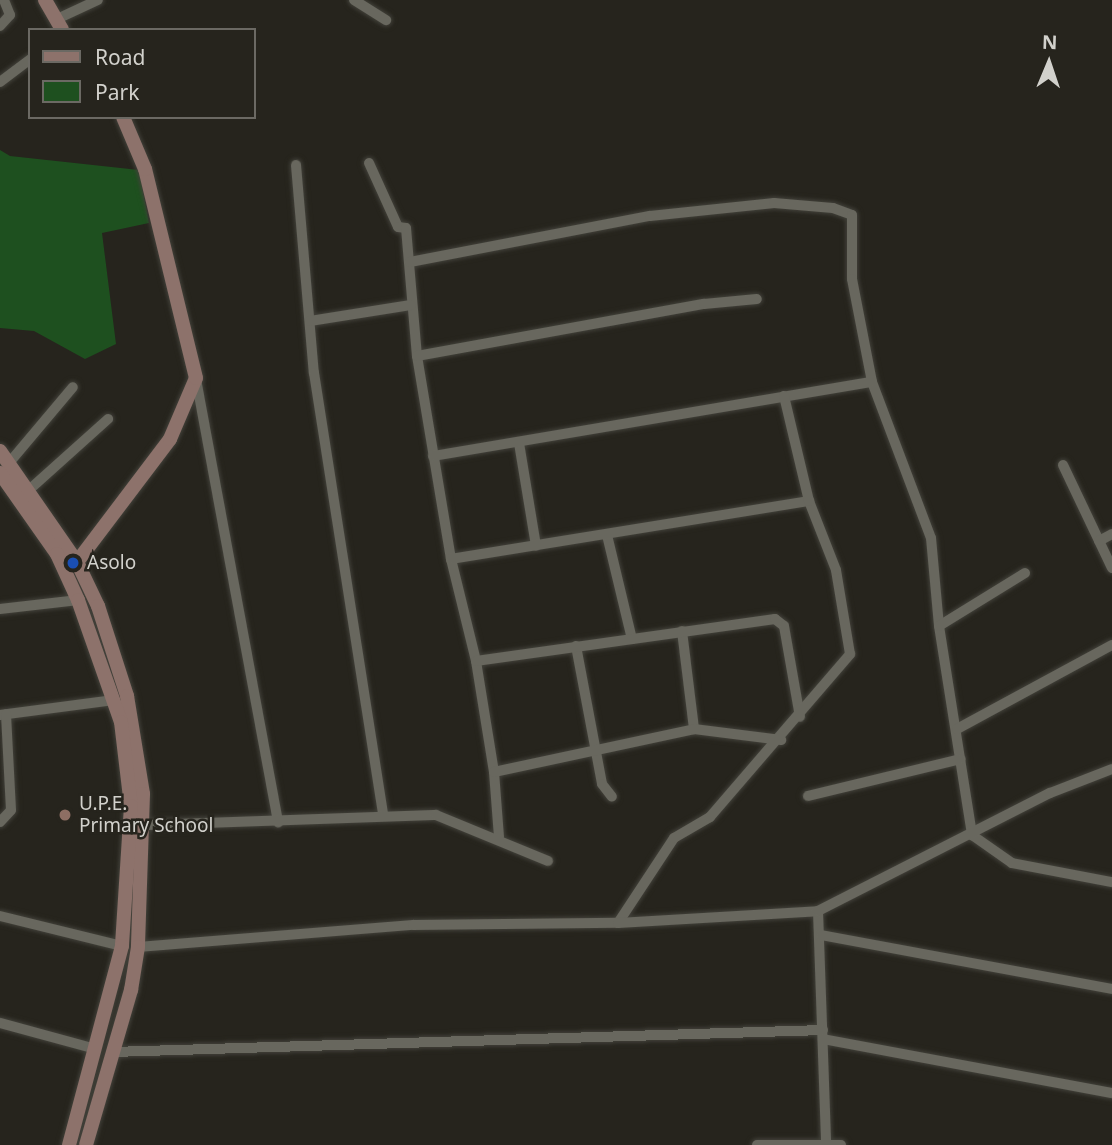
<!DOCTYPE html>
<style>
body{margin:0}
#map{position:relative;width:1112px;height:1145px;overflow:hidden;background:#26241d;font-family:"Noto Sans",sans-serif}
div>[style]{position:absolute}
.green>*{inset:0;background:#1e501f}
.roads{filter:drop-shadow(0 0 2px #42413a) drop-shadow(0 0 2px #42413a)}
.street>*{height:10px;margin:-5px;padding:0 5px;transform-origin:5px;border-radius:5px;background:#68675e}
.secondary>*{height:14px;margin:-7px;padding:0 7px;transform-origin:7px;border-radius:7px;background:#8d726b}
.dots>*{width:19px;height:19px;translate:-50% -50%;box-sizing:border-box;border:4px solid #26241d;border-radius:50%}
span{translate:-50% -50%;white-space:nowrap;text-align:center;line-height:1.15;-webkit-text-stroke:5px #26241d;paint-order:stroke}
.poi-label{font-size:19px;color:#d2d1cc}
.left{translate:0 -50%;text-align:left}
.legend{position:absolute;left:28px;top:28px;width:228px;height:91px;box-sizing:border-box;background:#26241d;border:2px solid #6b6963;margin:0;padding:9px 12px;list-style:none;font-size:21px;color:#d2d1cc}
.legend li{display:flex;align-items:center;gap:14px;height:35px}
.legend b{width:35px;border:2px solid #6b6963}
.north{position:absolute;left:1014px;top:28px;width:70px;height:70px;-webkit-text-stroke:5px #26241d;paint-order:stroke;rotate:2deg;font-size:19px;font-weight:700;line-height:28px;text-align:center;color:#d2d1cc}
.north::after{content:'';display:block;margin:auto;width:24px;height:32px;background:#d2d1cc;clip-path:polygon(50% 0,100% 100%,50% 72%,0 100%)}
</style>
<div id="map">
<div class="green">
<i style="clip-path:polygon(0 150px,10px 156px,139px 170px,149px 223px,102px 233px,116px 344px,85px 359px,34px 331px,0 328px)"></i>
</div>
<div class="roads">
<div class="street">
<i style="left:354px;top:0;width:38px;rotate:32deg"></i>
<i style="left:57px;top:19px;width:45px;rotate:-24.9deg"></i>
<i style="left:0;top:26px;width:15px;rotate:-48deg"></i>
<i style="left:10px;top:15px;width:16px;rotate:-112deg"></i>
<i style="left:0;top:82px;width:38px;rotate:-37deg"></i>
<i style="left:369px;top:163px;width:70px;rotate:65.6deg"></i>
<i style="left:398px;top:227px;width:8px;rotate:7deg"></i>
<i style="left:406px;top:228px;width:128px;rotate:85.1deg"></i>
<i style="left:417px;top:356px;width:206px;rotate:80.5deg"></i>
<i style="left:451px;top:559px;width:105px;rotate:76.2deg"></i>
<i style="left:476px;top:661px;width:112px;rotate:80.8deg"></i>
<i style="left:494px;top:772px;width:65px;rotate:85.6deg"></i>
<i style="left:296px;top:165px;width:209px;rotate:85.1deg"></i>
<i style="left:314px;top:373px;width:447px;rotate:81.1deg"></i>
<i style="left:410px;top:262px;width:244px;rotate:-10.9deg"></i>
<i style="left:650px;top:216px;width:125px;rotate:-6deg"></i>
<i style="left:774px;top:203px;width:59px;rotate:4.8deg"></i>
<i style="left:833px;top:208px;width:20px;rotate:20deg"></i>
<i style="left:852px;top:215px;width:64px;rotate:90deg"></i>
<i style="left:852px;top:279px;width:105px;rotate:79deg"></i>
<i style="left:872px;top:382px;width:167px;rotate:69.3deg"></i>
<i style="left:931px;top:538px;width:88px;rotate:84.8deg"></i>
<i style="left:939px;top:626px;width:212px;rotate:81deg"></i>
<i style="left:972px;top:835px;width:49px;rotate:35deg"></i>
<i style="left:1012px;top:863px;width:102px;rotate:10.8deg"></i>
<i style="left:310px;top:321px;width:102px;rotate:-9deg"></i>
<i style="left:417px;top:356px;width:292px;rotate:-10.3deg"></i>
<i style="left:704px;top:304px;width:53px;rotate:-5.4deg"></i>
<i style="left:196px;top:379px;width:451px;rotate:79.5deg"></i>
<i style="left:519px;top:443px;width:104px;rotate:80.6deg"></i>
<i style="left:433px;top:456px;width:445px;rotate:-9.6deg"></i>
<i style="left:9px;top:463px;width:99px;rotate:-49.9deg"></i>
<i style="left:1063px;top:465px;width:114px;rotate:64.6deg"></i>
<i style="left:30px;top:489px;width:105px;rotate:-41.9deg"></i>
<i style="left:607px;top:535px;width:107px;rotate:76.5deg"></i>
<i style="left:1099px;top:541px;width:15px;rotate:-28deg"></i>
<i style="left:451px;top:559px;width:363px;rotate:-9.2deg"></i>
<i style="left:0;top:609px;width:79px;rotate:-6.6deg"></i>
<i style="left:939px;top:626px;width:101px;rotate:-31.6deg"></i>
<i style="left:682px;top:631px;width:99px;rotate:83deg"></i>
<i style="left:576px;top:646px;width:140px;rotate:79.3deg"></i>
<i style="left:602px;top:784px;width:16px;rotate:52deg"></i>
<i style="left:476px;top:661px;width:302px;rotate:-8deg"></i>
<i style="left:775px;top:619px;width:11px;rotate:38deg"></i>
<i style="left:784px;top:626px;width:92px;rotate:80deg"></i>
<i style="left:0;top:715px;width:115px;rotate:-7.5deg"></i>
<i style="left:957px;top:729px;width:176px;rotate:-28.5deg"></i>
<i style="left:494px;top:772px;width:205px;rotate:-12.1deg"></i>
<i style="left:694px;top:729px;width:88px;rotate:7.2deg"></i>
<i style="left:808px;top:796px;width:157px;rotate:-13.6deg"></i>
<i style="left:0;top:822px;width:16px;rotate:-47deg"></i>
<i style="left:11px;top:810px;width:96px;rotate:-93deg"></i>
<i style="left:145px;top:825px;width:291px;rotate:-2deg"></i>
<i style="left:436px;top:815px;width:121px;rotate:22.3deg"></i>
<i style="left:818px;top:911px;width:234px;rotate:88deg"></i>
<i style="left:0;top:916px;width:126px;rotate:13.8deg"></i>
<i style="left:618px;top:923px;width:102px;rotate:-56.6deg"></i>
<i style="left:674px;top:838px;width:42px;rotate:-30.3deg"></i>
<i style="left:710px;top:817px;width:215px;rotate:-49.3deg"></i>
<i style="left:850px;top:654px;width:85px;rotate:-99.5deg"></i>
<i style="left:836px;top:570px;width:74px;rotate:-111.4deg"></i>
<i style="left:809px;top:501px;width:108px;rotate:-103.4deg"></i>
<i style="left:821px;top:935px;width:296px;rotate:10.5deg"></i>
<i style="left:138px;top:947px;width:276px;rotate:-4.6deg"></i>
<i style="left:413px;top:925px;width:205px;rotate:-0.6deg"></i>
<i style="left:618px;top:923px;width:200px;rotate:-3.4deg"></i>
<i style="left:818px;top:911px;width:260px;rotate:-27deg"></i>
<i style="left:1050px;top:793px;width:66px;rotate:-21.2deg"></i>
<i style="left:0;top:1023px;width:99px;rotate:15.2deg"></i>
<i style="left:823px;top:1039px;width:294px;rotate:10.6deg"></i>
<i style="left:112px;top:1052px;width:711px;rotate:-1.77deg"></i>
<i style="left:757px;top:1145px;width:84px"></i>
</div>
<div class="secondary">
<i style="left:45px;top:0;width:34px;rotate:60deg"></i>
<i style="left:0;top:451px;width:135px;rotate:55.3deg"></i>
<i style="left:77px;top:562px;width:49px;rotate:64.5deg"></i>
<i style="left:98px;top:606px;width:95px;rotate:72.1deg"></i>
<i style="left:127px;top:696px;width:99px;rotate:80.7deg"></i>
<i style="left:143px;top:794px;width:153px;rotate:91.9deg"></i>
<i style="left:138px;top:947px;width:44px;rotate:99.2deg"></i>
<i style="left:131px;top:990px;width:161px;rotate:106.2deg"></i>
<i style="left:0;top:473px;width:99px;rotate:54.9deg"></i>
<i style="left:57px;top:554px;width:51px;rotate:65.5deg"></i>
<i style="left:78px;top:600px;width:129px;rotate:70.6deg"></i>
<i style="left:121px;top:722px;width:85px;rotate:83.2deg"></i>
<i style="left:131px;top:806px;width:140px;rotate:93.7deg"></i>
<i style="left:122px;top:946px;width:206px;rotate:104.9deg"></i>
<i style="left:77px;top:562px;width:154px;rotate:-52.9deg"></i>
<i style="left:170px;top:439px;width:66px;rotate:-66.9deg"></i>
<i style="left:196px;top:378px;width:215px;rotate:-103.7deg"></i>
<i style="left:145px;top:169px;width:56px;rotate:-112.9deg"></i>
</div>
</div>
<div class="dots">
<i style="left:73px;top:563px;background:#1a4fb4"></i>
<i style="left:65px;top:815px;background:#8d6e63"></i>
</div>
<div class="poi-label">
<span class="left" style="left:87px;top:563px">Asolo</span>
<span class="left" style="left:79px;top:815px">U.P.E.<br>Primary School</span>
</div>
<ul class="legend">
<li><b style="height:9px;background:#8d726b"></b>Road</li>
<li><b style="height:19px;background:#1e501f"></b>Park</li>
</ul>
<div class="north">N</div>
</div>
